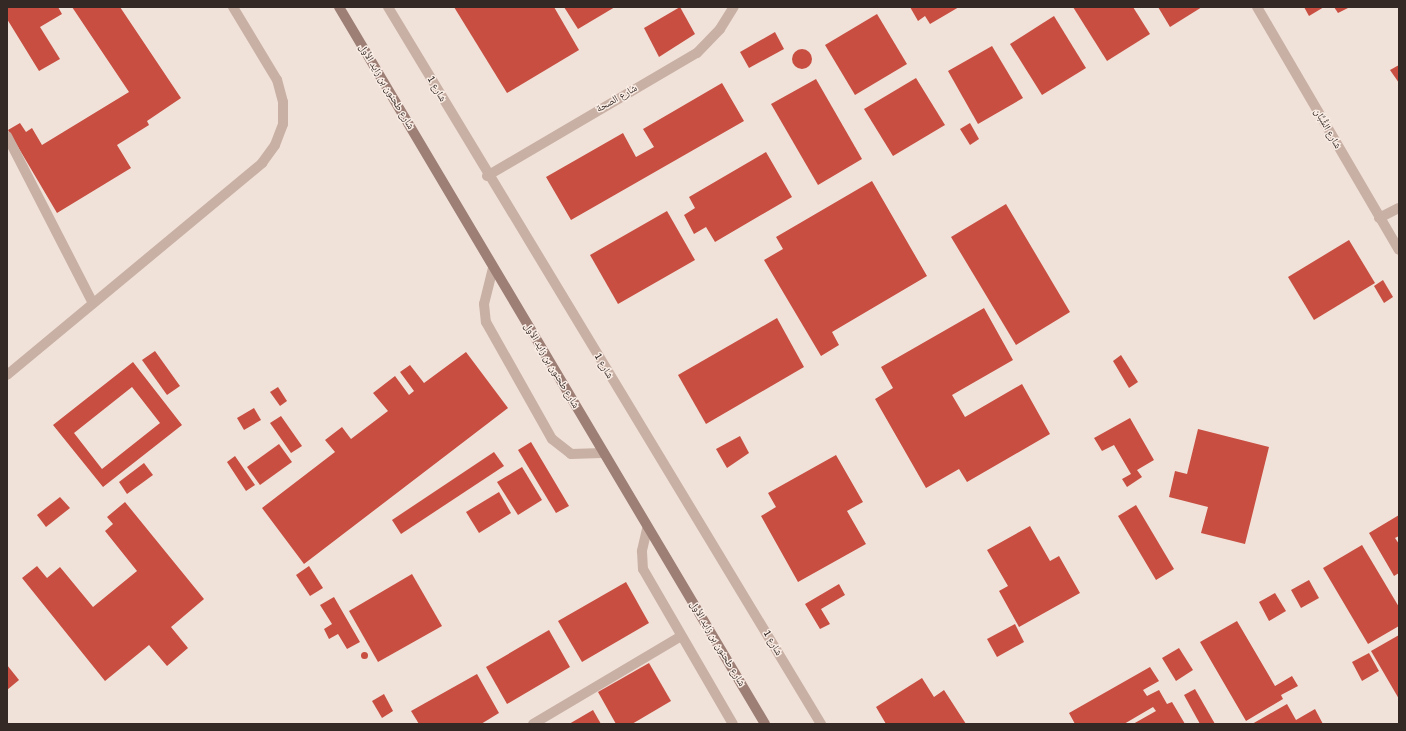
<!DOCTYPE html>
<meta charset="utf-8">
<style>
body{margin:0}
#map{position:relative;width:1406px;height:731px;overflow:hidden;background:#f1e2d9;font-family:"Varela Round","Noto Naskh Arabic",sans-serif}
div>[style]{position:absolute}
.building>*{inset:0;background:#c74e41}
.round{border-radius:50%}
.lane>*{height:10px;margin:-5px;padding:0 5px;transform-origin:5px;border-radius:5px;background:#c9b0a5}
.street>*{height:10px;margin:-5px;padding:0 5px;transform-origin:5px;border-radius:5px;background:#c9b0a5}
.secondary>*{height:10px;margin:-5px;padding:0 5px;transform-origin:5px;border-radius:5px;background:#9d7f76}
span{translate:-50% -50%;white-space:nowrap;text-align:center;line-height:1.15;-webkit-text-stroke:3px #f9ede5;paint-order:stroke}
.street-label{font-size:10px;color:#352926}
.frame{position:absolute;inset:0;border:8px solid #352926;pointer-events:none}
</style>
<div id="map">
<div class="building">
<i style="clip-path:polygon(7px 7px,58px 7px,62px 14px,40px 27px,60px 59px,39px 71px,7px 19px)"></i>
<i style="clip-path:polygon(72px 7px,120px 7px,181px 98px,147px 121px,149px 125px,117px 145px,131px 168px,57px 213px,8px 130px,20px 123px,26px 132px,32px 128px,42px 145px,129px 92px)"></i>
<i style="clip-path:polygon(454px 7px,554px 7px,579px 50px,507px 93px)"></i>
<i style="clip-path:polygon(564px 7px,615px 7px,578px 29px)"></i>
<i style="clip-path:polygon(680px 7px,695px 34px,659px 57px,644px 28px)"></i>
<i style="clip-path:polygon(910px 7px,959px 7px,930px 24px,925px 16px,918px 21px)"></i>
<i style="clip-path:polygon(1073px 7px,1133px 7px,1150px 34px,1107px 61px)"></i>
<i style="clip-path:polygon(1158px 7px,1202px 7px,1170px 27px)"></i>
<i style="clip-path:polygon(1304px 7px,1324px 7px,1309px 16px)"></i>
<i style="clip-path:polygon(1334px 7px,1350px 7px,1338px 13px)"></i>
<i style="clip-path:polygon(877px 14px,907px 64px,855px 95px,825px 45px)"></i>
<i style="clip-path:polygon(1054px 16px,1086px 68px,1042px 95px,1010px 44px)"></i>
<i style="clip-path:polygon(775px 32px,784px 49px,749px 68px,740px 52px)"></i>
<i style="clip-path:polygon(992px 46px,1023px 98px,978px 124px,948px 71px)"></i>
<i class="round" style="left:792px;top:49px;width:20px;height:20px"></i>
<i style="clip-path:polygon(1399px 65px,1399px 83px,1390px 70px)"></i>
<i style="clip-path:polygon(916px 78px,945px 125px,893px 156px,864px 109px)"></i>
<i style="clip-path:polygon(816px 79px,862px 159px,818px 185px,771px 104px)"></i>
<i style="clip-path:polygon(722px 83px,744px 121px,571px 220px,546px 177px,623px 133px,636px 157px,654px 147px,643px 129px)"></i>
<i style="clip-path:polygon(970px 123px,979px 139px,970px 145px,960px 129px)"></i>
<i style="clip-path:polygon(766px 152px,792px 197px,715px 242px,706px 227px,694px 234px,684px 215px,695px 208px,689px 197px)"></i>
<i style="clip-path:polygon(872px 181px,927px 276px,832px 332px,839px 345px,821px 356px,764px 260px,783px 249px,776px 237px)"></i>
<i style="clip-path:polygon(1006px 204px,1070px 312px,1016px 345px,951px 237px)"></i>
<i style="clip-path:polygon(667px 211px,695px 260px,618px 304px,590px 255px)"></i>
<i style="clip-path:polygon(1349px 240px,1375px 283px,1314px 320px,1288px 277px)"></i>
<i style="clip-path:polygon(1383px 280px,1393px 297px,1384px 303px,1374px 286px)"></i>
<i style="clip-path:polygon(984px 308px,1013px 360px,952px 395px,965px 417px,1022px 384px,1050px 434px,967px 482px,959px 469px,926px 488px,875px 399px,893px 388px,881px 367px)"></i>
<i style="clip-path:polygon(777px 318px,804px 367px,706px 424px,678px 375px)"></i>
<i style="clip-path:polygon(155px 351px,180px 386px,167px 395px,142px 360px)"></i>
<i style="clip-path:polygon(466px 352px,508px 408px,304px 564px,262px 508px,335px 452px,325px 440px,342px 427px,351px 439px,388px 411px,373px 393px,395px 376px,409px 395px,414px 391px,400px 372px,410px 365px,424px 383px)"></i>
<i style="clip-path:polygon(1121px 355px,1138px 382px,1129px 388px,1113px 361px)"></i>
<i style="clip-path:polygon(evenodd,133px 362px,182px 425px,103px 487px,53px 425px,133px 362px,132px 387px,160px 423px,102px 469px,74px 433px,132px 387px)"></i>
<i style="clip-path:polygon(278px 387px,287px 401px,280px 406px,270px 392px)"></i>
<i style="clip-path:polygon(254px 408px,261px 420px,244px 430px,237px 418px)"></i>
<i style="clip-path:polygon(281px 416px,302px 446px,291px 453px,270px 423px)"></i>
<i style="clip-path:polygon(1130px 418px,1154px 460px,1137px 470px,1142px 477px,1127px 487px,1122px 479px,1131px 474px,1114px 445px,1102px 451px,1094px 438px)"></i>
<i style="clip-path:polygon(1198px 429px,1269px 447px,1245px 544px,1201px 533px,1208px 507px,1169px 497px,1175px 471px,1187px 474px)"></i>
<i style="clip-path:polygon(740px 436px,749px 453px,727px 468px,716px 449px)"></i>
<i style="clip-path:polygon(531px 442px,569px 506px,556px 513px,518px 450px)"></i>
<i style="clip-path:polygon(279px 444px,292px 462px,260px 485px,247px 467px)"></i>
<i style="clip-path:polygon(494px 452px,504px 466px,401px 534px,392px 520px)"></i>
<i style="clip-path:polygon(836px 455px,863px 502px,847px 511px,866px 544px,798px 582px,761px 516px,776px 507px,768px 493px)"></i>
<i style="clip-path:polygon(235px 456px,255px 485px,246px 491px,227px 462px)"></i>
<i style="clip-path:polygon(144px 463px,153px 475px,127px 494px,119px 482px)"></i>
<i style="clip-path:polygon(522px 467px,542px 500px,518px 515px,497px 482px)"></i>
<i style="clip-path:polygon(499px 492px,511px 513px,479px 533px,466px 512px)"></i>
<i style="clip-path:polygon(60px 497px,70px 508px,46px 527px,37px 515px)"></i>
<i style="clip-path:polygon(125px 502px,204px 599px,171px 627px,188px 648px,167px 666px,149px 645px,105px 681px,22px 578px,37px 566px,47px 578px,60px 567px,93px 607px,137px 571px,105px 531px,113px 524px,107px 517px)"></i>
<i style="clip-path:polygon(1136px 505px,1174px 569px,1156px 580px,1118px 516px)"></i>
<i style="clip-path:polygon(1399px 515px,1399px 536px,1395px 538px,1399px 544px,1399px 573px,1394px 576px,1369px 533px)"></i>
<i style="clip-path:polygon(1030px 526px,1050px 561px,1059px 556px,1080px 593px,1019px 627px,999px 591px,1008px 586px,987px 550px)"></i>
<i style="clip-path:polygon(1362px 545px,1399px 607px,1399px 626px,1368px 644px,1323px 568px)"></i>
<i style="clip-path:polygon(309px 566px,323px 588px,310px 596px,296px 575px)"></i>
<i style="clip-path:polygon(412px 574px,442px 626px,378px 662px,349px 611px)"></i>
<i style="clip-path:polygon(1309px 580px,1319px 598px,1301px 608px,1291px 590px)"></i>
<i style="clip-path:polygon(626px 582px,649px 623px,582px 662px,558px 621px)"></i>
<i style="clip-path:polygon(839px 584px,845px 595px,821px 609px,830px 624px,820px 629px,805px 604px)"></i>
<i style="clip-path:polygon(1275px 593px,1286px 611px,1269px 621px,1259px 602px)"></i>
<i style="clip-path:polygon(334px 597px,360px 642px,347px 649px,338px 634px,329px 639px,324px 629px,332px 624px,320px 605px)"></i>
<i style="clip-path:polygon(1237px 621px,1275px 686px,1292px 676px,1298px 686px,1281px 695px,1283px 699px,1246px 721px,1200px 642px)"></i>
<i style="clip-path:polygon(1015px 624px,1024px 642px,997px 657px,987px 639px)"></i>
<i style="clip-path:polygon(549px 630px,570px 667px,507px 704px,486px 667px)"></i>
<i style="clip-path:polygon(1399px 635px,1399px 699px,1371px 651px)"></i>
<i style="clip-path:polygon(1179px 648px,1193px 670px,1176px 681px,1162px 658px)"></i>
<i class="round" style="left:360.5px;top:651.5px;width:7px;height:7px"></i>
<i style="clip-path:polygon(1369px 653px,1379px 671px,1362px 681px,1352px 662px)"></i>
<i style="clip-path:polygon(649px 663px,671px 701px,632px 724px,616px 724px,598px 692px)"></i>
<i style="clip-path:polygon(7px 665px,19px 680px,7px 690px)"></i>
<i style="clip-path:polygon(1150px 667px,1159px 681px,1143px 690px,1147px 696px,1159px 690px,1167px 704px,1172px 702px,1185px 724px,1133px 724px,1156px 711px,1153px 707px,1124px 724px,1075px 724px,1069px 713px)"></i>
<i style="clip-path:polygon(477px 674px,499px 713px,481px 724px,419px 724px,411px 711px)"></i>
<i style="clip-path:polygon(922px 678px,934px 697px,944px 690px,966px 724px,886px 724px,876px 707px)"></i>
<i style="clip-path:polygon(1195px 689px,1215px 724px,1200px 724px,1184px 695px)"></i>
<i style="clip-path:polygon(384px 694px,393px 711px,382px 718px,372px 701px)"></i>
<i style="clip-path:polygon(1287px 704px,1296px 720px,1315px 709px,1323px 724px,1252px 724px)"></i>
<i style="clip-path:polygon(593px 710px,601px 724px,569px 724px)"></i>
</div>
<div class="lane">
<i style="left:7px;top:136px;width:188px;rotate:62.8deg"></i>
<i style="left:7px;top:375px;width:332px;rotate:-39.7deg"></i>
<i style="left:262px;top:163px;width:22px;rotate:-54deg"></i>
<i style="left:275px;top:145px;width:22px;rotate:-69deg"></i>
<i style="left:283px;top:124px;width:22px;rotate:-90deg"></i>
<i style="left:283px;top:102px;width:23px;rotate:-105deg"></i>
<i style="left:277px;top:80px;width:85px;rotate:-121.1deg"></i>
</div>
<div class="street">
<i style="left:388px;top:7px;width:838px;rotate:58.87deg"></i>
<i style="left:1257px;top:7px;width:281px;rotate:59.7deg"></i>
<i style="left:487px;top:176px;width:243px;rotate:-30.4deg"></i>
<i style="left:697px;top:53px;width:33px;rotate:-46deg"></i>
<i style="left:720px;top:29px;width:26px;rotate:-58deg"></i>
<i style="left:1379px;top:218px;width:22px;rotate:-27deg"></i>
<i style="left:493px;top:268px;width:37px;rotate:104deg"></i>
<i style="left:484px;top:304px;width:18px;rotate:84deg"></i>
<i style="left:486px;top:322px;width:134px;rotate:60.6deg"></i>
<i style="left:552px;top:439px;width:24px;rotate:38deg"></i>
<i style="left:571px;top:454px;width:31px;rotate:-2deg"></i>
<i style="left:647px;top:529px;width:23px;rotate:103deg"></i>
<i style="left:642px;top:551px;width:18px;rotate:87deg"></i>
<i style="left:643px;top:569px;width:179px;rotate:59.9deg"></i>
<i style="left:533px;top:724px;width:172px;rotate:-30.7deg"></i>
</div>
<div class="secondary">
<i style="left:339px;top:7px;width:834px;rotate:59.28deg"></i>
</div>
<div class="street-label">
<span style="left:386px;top:87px;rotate:59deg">شارع طحنون بن زايد الأول</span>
<span style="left:436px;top:89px;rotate:60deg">شارع 1</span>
<span style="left:617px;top:99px;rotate:-30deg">شارع الصحة</span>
<span style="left:1327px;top:129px;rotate:60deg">شارع الشُّبَّان</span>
<span style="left:551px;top:366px;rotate:59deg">شارع طحنون بن زايد الأول</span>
<span style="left:603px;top:366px;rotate:59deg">شارع 1</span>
<span style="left:772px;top:643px;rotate:59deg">شارع 1</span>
<span style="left:717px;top:644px;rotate:59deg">شارع طحنون بن زايد الأول</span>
</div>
<div class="frame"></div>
</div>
